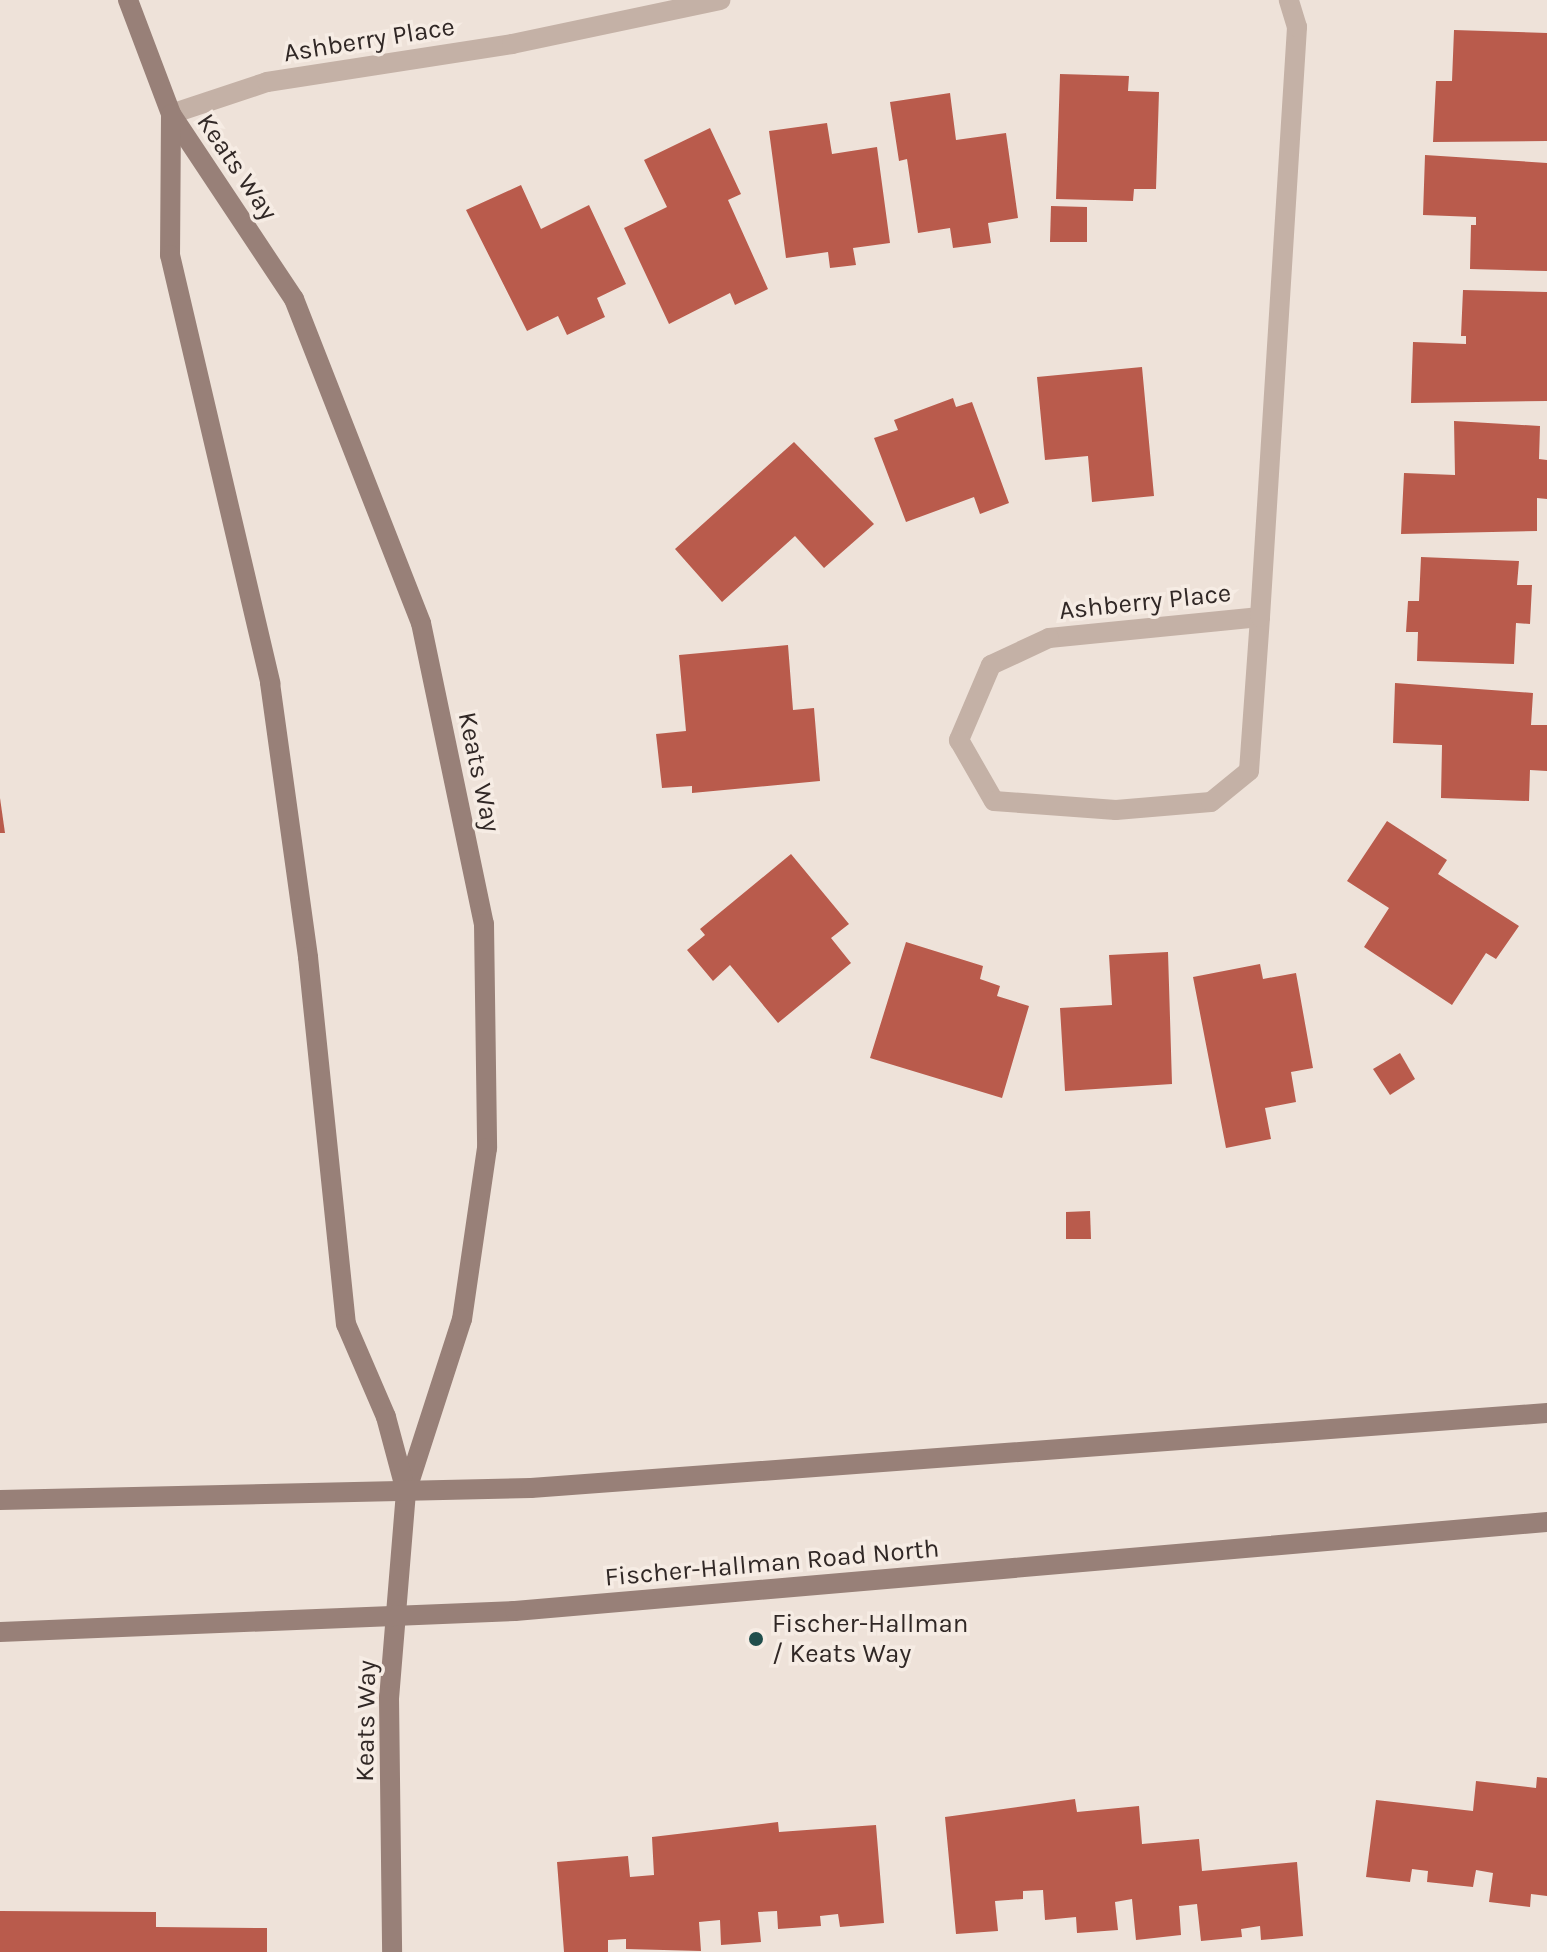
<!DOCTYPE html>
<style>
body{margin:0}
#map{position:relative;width:1547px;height:1952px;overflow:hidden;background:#eee2d9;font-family:Karla,sans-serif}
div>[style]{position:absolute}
.building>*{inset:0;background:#b95b4c}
.street>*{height:20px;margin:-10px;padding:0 10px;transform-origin:10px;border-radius:10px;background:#c4b1a6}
.secondary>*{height:20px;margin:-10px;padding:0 10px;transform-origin:10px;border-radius:10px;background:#988078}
.dots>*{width:22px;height:22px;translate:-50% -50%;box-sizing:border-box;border:4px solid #f6ece4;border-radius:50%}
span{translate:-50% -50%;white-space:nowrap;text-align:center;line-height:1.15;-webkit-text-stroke:7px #f6ece4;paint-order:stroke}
.street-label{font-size:26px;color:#312826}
.poi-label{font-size:26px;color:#312826}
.left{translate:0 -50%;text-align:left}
</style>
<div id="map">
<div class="building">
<i style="clip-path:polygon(1454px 30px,1547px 33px,1547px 141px,1433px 142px,1436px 81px,1452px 81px)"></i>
<i style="clip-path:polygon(1060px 74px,1129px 76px,1128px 91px,1159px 92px,1156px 189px,1134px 189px,1133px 201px,1056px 199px)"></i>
<i style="clip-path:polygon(950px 93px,956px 140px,1006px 133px,1018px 218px,988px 223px,991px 243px,953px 248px,950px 228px,918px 233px,907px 159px,899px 161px,890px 102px)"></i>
<i style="clip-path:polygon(827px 123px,832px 154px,877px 147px,890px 243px,853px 248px,856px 265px,830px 268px,828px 252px,786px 258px,769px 131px)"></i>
<i style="clip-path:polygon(710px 128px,741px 194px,728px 200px,768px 289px,735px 305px,730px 293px,669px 324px,624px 228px,667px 207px,644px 160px)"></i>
<i style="clip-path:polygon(1425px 155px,1547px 163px,1547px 271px,1470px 269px,1471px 225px,1476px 225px,1476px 217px,1423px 215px)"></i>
<i style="clip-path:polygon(521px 185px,541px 229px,589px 205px,626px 284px,597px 298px,605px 317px,567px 335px,558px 316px,527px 331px,466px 210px)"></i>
<i style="clip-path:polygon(1051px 206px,1087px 207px,1087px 242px,1050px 242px)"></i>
<i style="clip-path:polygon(1463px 290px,1547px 292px,1547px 401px,1411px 403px,1413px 342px,1466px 344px,1466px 336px,1461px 336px)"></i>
<i style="clip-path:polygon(1142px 367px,1154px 496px,1092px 502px,1088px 456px,1045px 460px,1037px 377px)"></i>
<i style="clip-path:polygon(953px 398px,956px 407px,972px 402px,1009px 503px,980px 514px,974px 497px,906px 522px,874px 438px,898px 430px,894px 420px)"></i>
<i style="clip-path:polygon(1454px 421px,1540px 426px,1539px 459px,1547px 460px,1547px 499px,1537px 498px,1537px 531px,1401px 534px,1404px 473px,1455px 475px)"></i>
<i style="clip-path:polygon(794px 442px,874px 524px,824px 568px,795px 536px,722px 602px,675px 549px)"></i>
<i style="clip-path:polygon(1421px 557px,1519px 561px,1517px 585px,1532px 585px,1530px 624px,1516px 623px,1514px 664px,1417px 661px,1418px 632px,1406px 632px,1408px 601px,1419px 601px)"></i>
<i style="clip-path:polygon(788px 645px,793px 710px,814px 708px,820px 781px,692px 793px,692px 786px,662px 788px,656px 734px,686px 731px,679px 655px)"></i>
<i style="clip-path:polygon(1395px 683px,1533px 693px,1531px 725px,1547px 725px,1547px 771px,1530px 770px,1529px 801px,1441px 798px,1442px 745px,1393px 743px)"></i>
<i style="clip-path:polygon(0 798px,5px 833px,0 833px)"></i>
<i style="clip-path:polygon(1387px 821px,1447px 860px,1438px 874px,1519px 926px,1496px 959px,1486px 953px,1452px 1005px,1364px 947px,1389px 908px,1347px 881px)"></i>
<i style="clip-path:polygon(791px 854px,849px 924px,831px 938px,851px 963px,778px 1023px,730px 965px,713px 981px,687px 950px,705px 935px,700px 929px)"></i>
<i style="clip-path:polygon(906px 942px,983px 966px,980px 979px,1000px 986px,997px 996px,1029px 1006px,1002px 1098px,870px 1058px)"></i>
<i style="clip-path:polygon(1168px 952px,1172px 1084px,1065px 1091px,1060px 1008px,1112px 1005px,1109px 955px)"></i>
<i style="clip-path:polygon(1260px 964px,1263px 979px,1296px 973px,1313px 1068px,1291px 1072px,1296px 1102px,1265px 1108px,1271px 1139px,1226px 1148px,1193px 977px)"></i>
<i style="clip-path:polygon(1400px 1053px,1415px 1079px,1390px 1095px,1373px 1069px)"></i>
<i style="clip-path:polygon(1090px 1211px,1091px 1239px,1066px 1239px,1066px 1212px)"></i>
<i style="clip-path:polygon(1537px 1777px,1547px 1778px,1547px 1896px,1531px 1894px,1530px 1907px,1489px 1902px,1493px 1873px,1476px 1870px,1473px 1887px,1427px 1882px,1428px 1871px,1412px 1869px,1410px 1882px,1366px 1877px,1376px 1800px,1473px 1811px,1476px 1781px,1536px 1788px)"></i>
<i style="clip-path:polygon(1075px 1799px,1077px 1812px,1139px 1806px,1142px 1844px,1199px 1839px,1202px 1871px,1297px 1862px,1303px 1936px,1261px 1940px,1260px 1926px,1241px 1929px,1242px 1937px,1201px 1941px,1197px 1904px,1179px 1906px,1181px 1935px,1136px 1940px,1132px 1899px,1115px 1902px,1118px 1930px,1077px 1933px,1076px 1917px,1045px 1920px,1043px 1890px,1023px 1891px,1023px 1899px,995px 1901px,998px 1931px,956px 1934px,945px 1817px)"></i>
<i style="clip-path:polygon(778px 1822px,779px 1832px,876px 1825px,884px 1923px,840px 1927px,838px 1914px,820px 1916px,821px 1926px,778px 1929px,777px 1911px,758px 1912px,761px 1942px,721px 1945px,720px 1920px,699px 1922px,701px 1951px,626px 1949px,626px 1939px,608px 1940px,608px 1952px,564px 1952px,557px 1862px,628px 1856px,630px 1877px,654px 1875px,652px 1837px)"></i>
<i style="clip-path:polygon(0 1911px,156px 1912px,156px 1927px,267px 1928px,267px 1952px,0 1952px)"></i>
</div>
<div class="street">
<i style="left:171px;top:114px;width:101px;rotate:-18.4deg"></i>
<i style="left:267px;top:82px;width:248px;rotate:-8.8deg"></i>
<i style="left:512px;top:44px;width:213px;rotate:-11.9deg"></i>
<i style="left:1260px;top:617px;width:212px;rotate:174.3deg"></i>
<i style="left:1049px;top:638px;width:64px;rotate:155deg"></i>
<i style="left:991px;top:665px;width:82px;rotate:113.1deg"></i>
<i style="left:959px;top:740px;width:70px;rotate:60.2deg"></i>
<i style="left:994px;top:801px;width:122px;rotate:4.2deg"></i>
<i style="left:1116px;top:810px;width:95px;rotate:-4.8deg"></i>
<i style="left:1211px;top:802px;width:49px;rotate:-39.2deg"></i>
<i style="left:1249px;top:771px;width:154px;rotate:-85.9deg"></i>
<i style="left:1260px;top:617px;width:591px;rotate:-86.41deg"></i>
<i style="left:1297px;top:27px;width:28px;rotate:-107deg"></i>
</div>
<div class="secondary">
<i style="left:128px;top:0;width:122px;rotate:69.3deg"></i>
<i style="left:171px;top:114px;width:222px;rotate:56.4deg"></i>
<i style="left:294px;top:299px;width:348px;rotate:68.6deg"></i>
<i style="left:421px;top:623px;width:308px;rotate:78.2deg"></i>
<i style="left:484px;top:924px;width:224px;rotate:89.2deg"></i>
<i style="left:487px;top:1148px;width:173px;rotate:98.3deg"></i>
<i style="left:462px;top:1319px;width:182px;rotate:107.9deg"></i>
<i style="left:406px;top:1492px;width:206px;rotate:94.7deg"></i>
<i style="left:389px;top:1697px;width:255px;rotate:89.3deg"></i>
<i style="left:171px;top:115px;width:140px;rotate:90.4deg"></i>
<i style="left:170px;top:255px;width:440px;rotate:76.8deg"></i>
<i style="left:270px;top:683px;width:277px;rotate:82.1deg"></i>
<i style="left:308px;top:957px;width:369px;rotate:84.1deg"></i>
<i style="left:346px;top:1324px;width:101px;rotate:66.7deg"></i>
<i style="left:386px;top:1417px;width:73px;rotate:75deg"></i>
<i style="left:0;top:1500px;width:531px;rotate:-1.29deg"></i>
<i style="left:531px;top:1488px;width:1019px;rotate:-4.22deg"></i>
<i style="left:0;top:1632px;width:515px;rotate:-2.34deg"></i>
<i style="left:515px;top:1611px;width:1036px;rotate:-4.93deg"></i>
</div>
<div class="dots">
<i style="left:756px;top:1639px;background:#204e4c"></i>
</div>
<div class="street-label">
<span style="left:369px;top:40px;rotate:-9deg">Ashberry Place</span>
<span style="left:237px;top:167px;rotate:56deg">Keats Way</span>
<span style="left:1145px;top:602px;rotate:-6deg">Ashberry Place</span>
<span style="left:479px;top:772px;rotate:78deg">Keats Way</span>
<span style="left:772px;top:1563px;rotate:-5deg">Fischer-Hallman Road North</span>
<span style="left:366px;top:1721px;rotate:-89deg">Keats Way</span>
</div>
<div class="poi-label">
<span class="left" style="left:772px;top:1639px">Fischer-Hallman<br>/ Keats Way</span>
</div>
</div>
